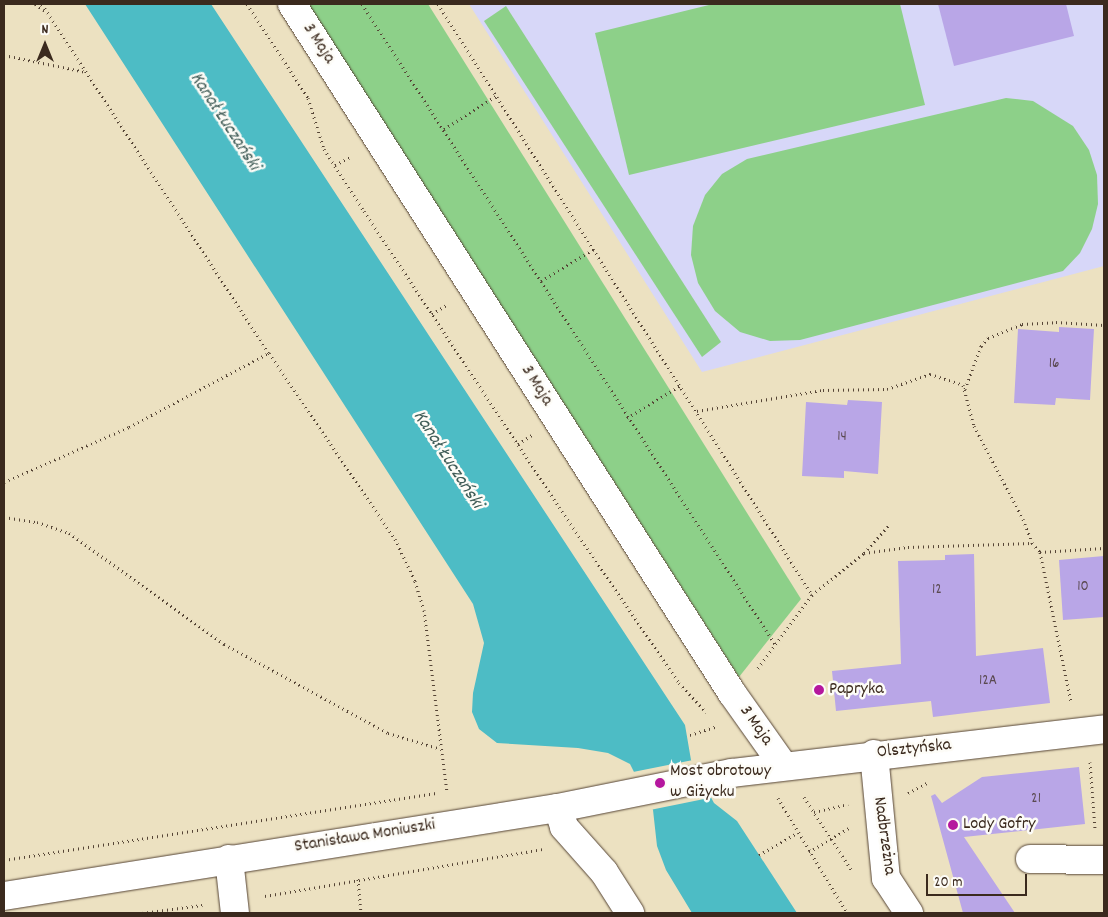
<!DOCTYPE html>
<meta charset="utf-8">
<style>
body{margin:0}
#map{position:relative;width:1108px;height:917px;overflow:hidden;background:#ece1c1;font-family:Dekko,sans-serif}
div>[style]{position:absolute}
.built>*{inset:0;background:#d7d7f8}
.green>*{inset:0;background:#8dd089}
.water>*{inset:0;background:#4dbcc5}
.pier>*{inset:0;background:#ece1c1}
.building>*{inset:0;background:#b9a6e7}
.path>*{height:3px;margin-top:-1.5px;transform-origin:0;background:repeating-linear-gradient(90deg,#564536 0 1px,transparent 0 5px)}
.roads{filter:drop-shadow(0 0 1px #564536) drop-shadow(0 0 1px #564536)}
.minor>*{height:28px;margin:-14px;padding:0 14px;transform-origin:14px;border-radius:14px;background:#fff}
.dots>*{width:14px;height:14px;translate:-50% -50%;box-sizing:border-box;border:2px solid #fdfcf7;border-radius:50%}
span{translate:-50% -50%;white-space:nowrap;text-align:center;line-height:1.15;-webkit-text-stroke:5px #fdfcf7;paint-order:stroke}
.number-label{font-size:15px;color:#5a4950}
.number-label span{-webkit-text-stroke-width:0}
.street-label{font-size:18px;color:#3b2a1e}
.poi-label{font-size:18px;color:#3b2a1e}
.left{translate:0 -50%;text-align:left}
.water-label{font-size:19px;color:#415d58;font-style:italic}
.frame{position:absolute;inset:0;border:5px solid #3b2a1e;pointer-events:none}
.north{position:absolute;left:20px;top:20px;width:50px;height:50px;-webkit-text-stroke:4px #fdfcf7;paint-order:stroke;rotate:0deg;font-size:14px;font-weight:700;line-height:20px;text-align:center;color:#3b2a1e}
.north::after{content:'';display:block;margin:auto;width:18px;height:22px;background:#3b2a1e;clip-path:polygon(50% 0,100% 100%,50% 72%,0 100%)}
.scale{position:absolute;left:926px;top:874px;width:101px;height:22px;box-sizing:border-box;border:2px solid #3b2a1e;border-top:0;padding-left:6px;font-size:15px;line-height:18px;white-space:nowrap;color:#3b2a1e;-webkit-text-stroke:4px #fdfcf7;paint-order:stroke}
</style>
<div id="map">
<div class="built">
<i style="clip-path:polygon(469px 4px,1104px 4px,1104px 266px,702px 372px)"></i>
</div>
<div class="green">
<i style="clip-path:polygon(308px 4px,428px 4px,801px 599px,739px 677px)"></i>
<i style="clip-path:polygon(713px 4px,900px 4px,925px 105px,629px 175px,595px 33px)"></i>
<i style="clip-path:polygon(506px 6px,721px 342px,702px 357px,484px 21px)"></i>
<i style="clip-path:polygon(1006px 98px,1033px 101px,1073px 126px,1089px 150px,1097px 175px,1098px 204px,1092px 229px,1080px 253px,1063px 271px,800px 340px,770px 341px,740px 332px,715px 311px,698px 283px,691px 255px,693px 226px,705px 195px,722px 174px,747px 159px)"></i>
</div>
<div class="water">
<i style="clip-path:polygon(85px 4px,211px 4px,685px 725px,691px 760px,714px 803px,737px 821px,797px 913px,692px 913px,666px 870px,657px 846px,653px 810px,630px 764px,608px 753px,578px 748px,497px 743px,479px 729px,472px 712px,473px 693px,484px 643px,473px 604px)"></i>
</div>
<div class="pier">
<i style="clip-path:polygon(693px 760px,714px 797px,650px 810px,633px 772px)"></i>
</div>
<div class="building">
<i style="clip-path:polygon(938px 4px,1066px 4px,1074px 36px,954px 66px)"></i>
<i style="clip-path:polygon(1059px 327px,1094px 329px,1090px 400px,1056px 398px,1055px 405px,1014px 403px,1018px 329px,1059px 332px)"></i>
<i style="clip-path:polygon(848px 400px,882px 402px,878px 474px,844px 471px,844px 478px,802px 476px,806px 402px,847px 405px)"></i>
<i style="clip-path:polygon(974px 554px,976px 656px,1043px 648px,1050px 703px,933px 717px,931px 701px,836px 711px,832px 671px,901px 664px,898px 561px,945px 560px,945px 555px)"></i>
<i style="clip-path:polygon(1104px 556px,1104px 617px,1063px 620px,1059px 560px)"></i>
<i style="clip-path:polygon(1079px 767px,1085px 824px,964px 837px,1015px 913px,963px 913px,931px 796px,935px 794px,942px 803px,982px 777px)"></i>
</div>
<div class="path">
<i style="left:35px;top:4px;width:14px;rotate:34deg"></i>
<i style="left:42px;top:4px;width:416px;rotate:57deg"></i>
<i style="left:269px;top:353px;width:225px;rotate:55.9deg"></i>
<i style="left:395px;top:539px;width:47px;rotate:64.5deg"></i>
<i style="left:415px;top:581px;width:30px;rotate:73deg"></i>
<i style="left:424px;top:610px;width:182px;rotate:82.8deg"></i>
<i style="left:247px;top:4px;width:112px;rotate:57deg"></i>
<i style="left:308px;top:98px;width:53px;rotate:72.6deg"></i>
<i style="left:324px;top:149px;width:74px;rotate:57.2deg"></i>
<i style="left:364px;top:211px;width:354px;rotate:56.6deg"></i>
<i style="left:559px;top:507px;width:213px;rotate:55.7deg"></i>
<i style="left:679px;top:683px;width:40px;rotate:47deg"></i>
<i style="left:362px;top:4px;width:762px;rotate:57.17deg"></i>
<i style="left:438px;top:4px;width:699px;rotate:57.67deg"></i>
<i style="left:812px;top:595px;width:94px;rotate:126.4deg"></i>
<i style="left:4px;top:55px;width:84px;rotate:11.7deg"></i>
<i style="left:444px;top:129px;width:62px;rotate:-32.4deg"></i>
<i style="left:335px;top:165px;width:19px;rotate:-28deg"></i>
<i style="left:541px;top:281px;width:62px;rotate:-31.1deg"></i>
<i style="left:432px;top:314px;width:19px;rotate:-32deg"></i>
<i style="left:965px;top:389px;width:46px;rotate:-69.6deg"></i>
<i style="left:981px;top:346px;width:11px;rotate:-49deg"></i>
<i style="left:988px;top:338px;width:37px;rotate:-22deg"></i>
<i style="left:1022px;top:324px;width:34px;rotate:-3deg"></i>
<i style="left:1056px;top:322px;width:48px;rotate:3.6deg"></i>
<i style="left:697px;top:411px;width:128px;rotate:-9.5deg"></i>
<i style="left:823px;top:390px;width:64px;rotate:-0.9deg"></i>
<i style="left:887px;top:389px;width:46px;rotate:-19.2deg"></i>
<i style="left:930px;top:374px;width:35px;rotate:18deg"></i>
<i style="left:963px;top:385px;width:42px;rotate:75deg"></i>
<i style="left:974px;top:426px;width:105px;rotate:62.2deg"></i>
<i style="left:1023px;top:519px;width:26px;rotate:69deg"></i>
<i style="left:1032px;top:543px;width:12px;rotate:48deg"></i>
<i style="left:1040px;top:552px;width:153px;rotate:78.3deg"></i>
<i style="left:627px;top:418px;width:63px;rotate:-31.4deg"></i>
<i style="left:518px;top:444px;width:17px;rotate:-33deg"></i>
<i style="left:4px;top:482px;width:137px;rotate:-23.7deg"></i>
<i style="left:129px;top:427px;width:158px;rotate:-27.9deg"></i>
<i style="left:4px;top:517px;width:33px;rotate:9deg"></i>
<i style="left:37px;top:522px;width:34px;rotate:19deg"></i>
<i style="left:69px;top:533px;width:191px;rotate:35.6deg"></i>
<i style="left:224px;top:644px;width:187px;rotate:28.5deg"></i>
<i style="left:388px;top:733px;width:55px;rotate:16.8deg"></i>
<i style="left:1040px;top:552px;width:64px;rotate:-3.6deg"></i>
<i style="left:864px;top:553px;width:44px;rotate:-7.8deg"></i>
<i style="left:908px;top:547px;width:124px;rotate:-1.8deg"></i>
<i style="left:812px;top:595px;width:67px;rotate:-38.9deg"></i>
<i style="left:864px;top:553px;width:38px;rotate:-48deg"></i>
<i style="left:690px;top:735px;width:29px;rotate:-18deg"></i>
<i style="left:1090px;top:762px;width:66px;rotate:85.7deg"></i>
<i style="left:908px;top:793px;width:21px;rotate:-28deg"></i>
<i style="left:804px;top:797px;width:88px;rotate:57deg"></i>
<i style="left:778px;top:798px;width:134px;rotate:59deg"></i>
<i style="left:814px;top:812px;width:35px;rotate:-13deg"></i>
<i style="left:809px;top:852px;width:47px;rotate:-31deg"></i>
<i style="left:759px;top:855px;width:44px;rotate:-30.1deg"></i>
<i style="left:4px;top:860px;width:439px;rotate:-8.8deg"></i>
<i style="left:358px;top:879px;width:34px;rotate:85deg"></i>
<i style="left:265px;top:896px;width:281px;rotate:-9.6deg"></i>
<i style="left:142px;top:913px;width:61px;rotate:-7.6deg"></i>
</div>
<div class="roads">
<div class="minor">
<i style="left:292px;top:4px;width:818px;rotate:57.44deg"></i>
<i style="left:732px;top:693px;width:88px;rotate:54.7deg"></i>
<i style="left:874px;top:754px;width:125px;rotate:84.5deg"></i>
<i style="left:886px;top:878px;width:42px;rotate:56.7deg"></i>
<i style="left:558px;top:808px;width:20px;rotate:72deg"></i>
<i style="left:564px;top:827px;width:60px;rotate:48.4deg"></i>
<i style="left:604px;top:872px;width:49px;rotate:57.6deg"></i>
<i style="left:229px;top:859px;width:54px;rotate:83.7deg"></i>
<i style="left:1030px;top:859px;width:74px;rotate:0.8deg"></i>
<i style="left:4px;top:896px;width:561px;rotate:-9.03deg"></i>
<i style="left:558px;top:808px;width:177px;rotate:-11.4deg"></i>
<i style="left:732px;top:773px;width:375px;rotate:-6.7deg"></i>
</div>
</div>
<div class="dots">
<i style="left:819px;top:690px;background:#b5179e"></i>
<i style="left:660px;top:783px;background:#b5179e"></i>
<i style="left:953px;top:825px;background:#b5179e"></i>
</div>
<div class="number-label">
<span style="left:1054px;top:365px">16</span>
<span style="left:842px;top:438px">14</span>
<span style="left:1083px;top:588px">10</span>
<span style="left:937px;top:591px">12</span>
<span style="left:988px;top:682px">12A</span>
<span style="left:1036px;top:800px">21</span>
</div>
<div class="street-label">
<span style="left:318px;top:44px;rotate:57deg">3 Maja</span>
<span style="left:536px;top:386px;rotate:58deg">3 Maja</span>
<span style="left:755px;top:726px;rotate:55deg">3 Maja</span>
<span style="left:914px;top:750px;rotate:-6deg">Olsztyńska</span>
<span style="left:883px;top:836px;rotate:82deg">Nadbrzeżna</span>
<span style="left:365px;top:837px;rotate:-9deg">Stanisława Moniuszki</span>
</div>
<div class="poi-label">
<span class="left" style="left:829px;top:690px">Papryka</span>
<span class="left" style="left:670px;top:783px">Most obrotowy<br>w Giżycku</span>
<span class="left" style="left:963px;top:825px">Lody Gofry</span>
</div>
<div class="water-label">
<span style="left:224px;top:122px;rotate:57deg">Kanał Łuczański</span>
<span style="left:447px;top:460px;rotate:57deg">Kanał Łuczański</span>
</div>
<div class="frame"></div>
<div class="north">N</div>
<div class="scale">20 m</div>
</div>
